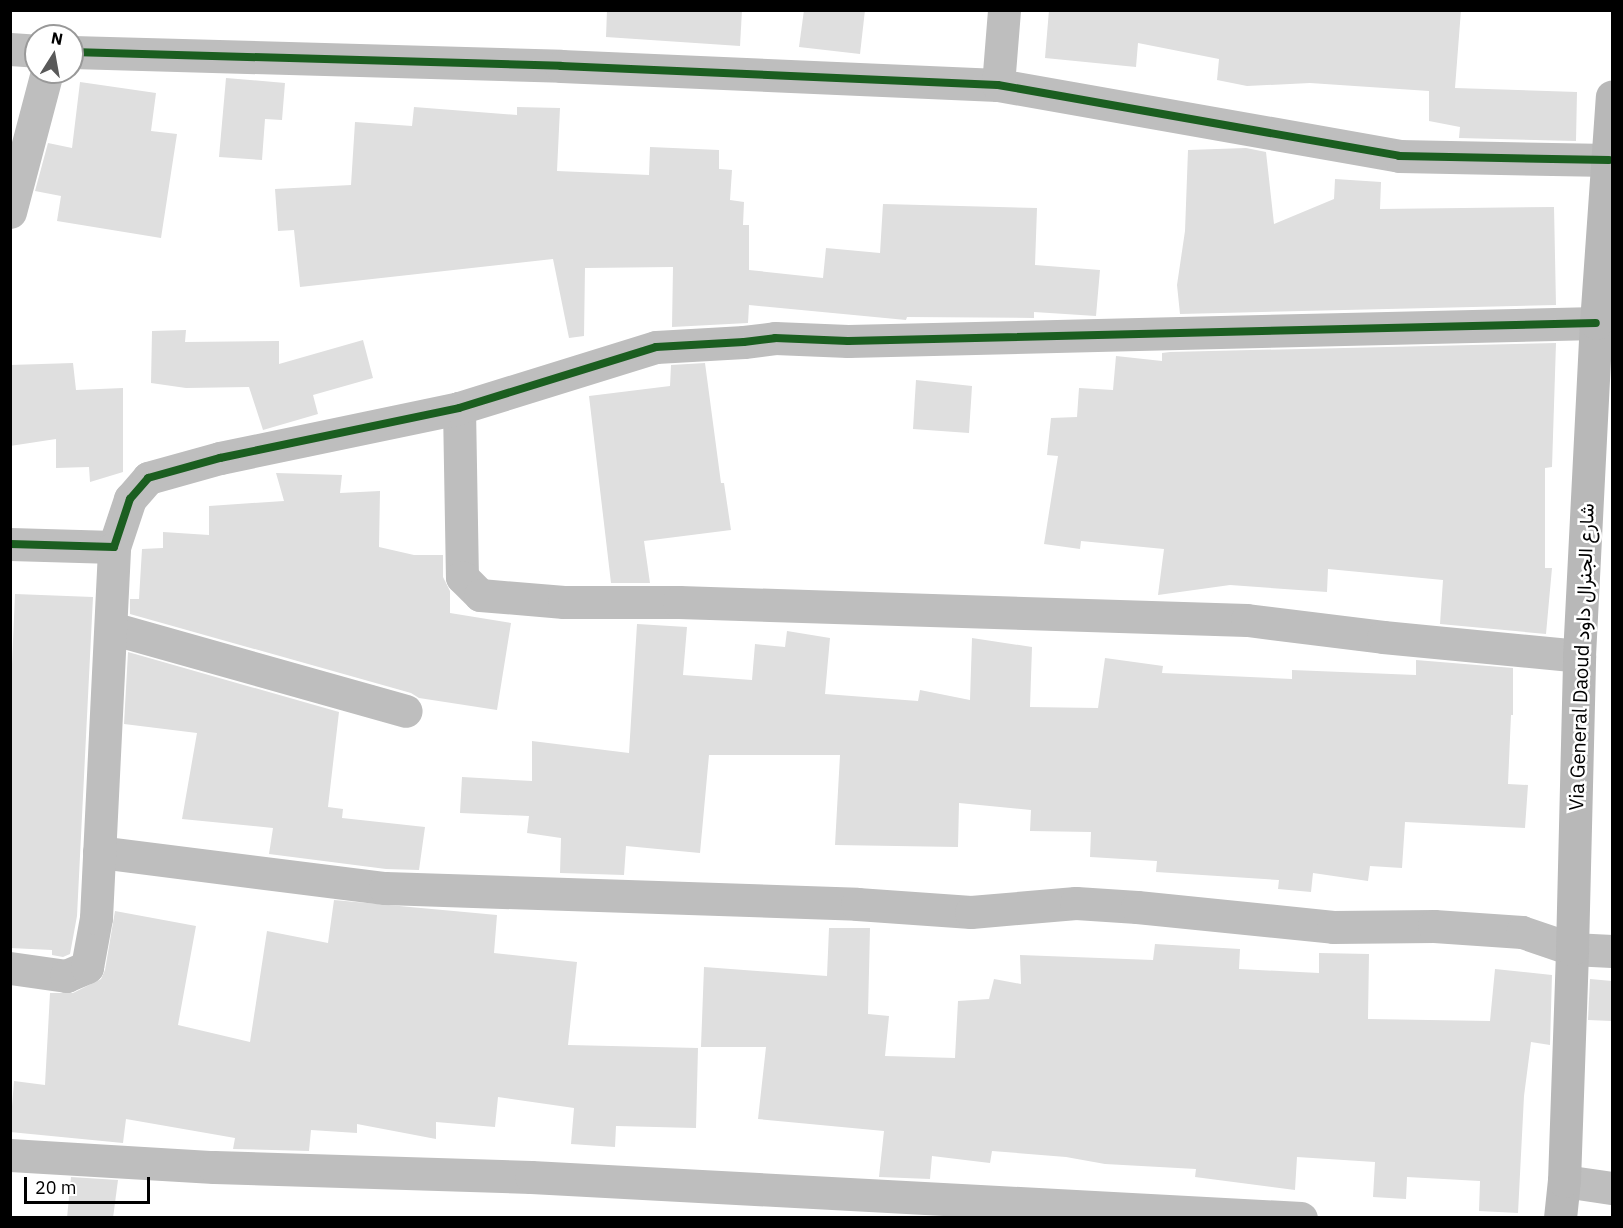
<!DOCTYPE html>
<meta charset="utf-8">
<style>
body{margin:0}
#map{position:relative;width:1623px;height:1228px;overflow:hidden;background:#fff;font-family:"IBM Plex Sans",Vazirmatn,sans-serif}
div>[style]{position:absolute}
.building>*{inset:0;background:#dfdfdf}
.street>*{height:33px;margin:-16.5px;padding:0 16.5px;transform-origin:16.5px;border-radius:16.5px;background:#bebebe}
.secondary>*{height:33px;margin:-16.5px;padding:0 16.5px;transform-origin:16.5px;border-radius:16.5px;background:#b8b8b8}
.cycleway>*{height:8px;margin:-4px;padding:0 4px;transform-origin:4px;border-radius:4px;background:#1b5e20}
span{translate:-50% -50%;white-space:nowrap;text-align:center;line-height:1.15;-webkit-text-stroke:5px #fff;paint-order:stroke}
.street-label{font-size:20px;color:#000}
.frame{position:absolute;inset:0;border:12px solid #000;pointer-events:none}
.north{position:absolute;left:24px;top:24px;width:60px;height:60px;box-sizing:border-box;background:#fff;border:2px solid #999;border-radius:50%;rotate:11deg;font-size:16px;font-weight:700;line-height:24px;text-align:center;color:#000}
.north::after{content:'';display:block;margin:auto;width:21px;height:27px;background:#595959;clip-path:polygon(50% 0,100% 100%,50% 72%,0 100%)}
.scale{position:absolute;left:24px;top:1177px;width:126px;height:27px;box-sizing:border-box;border:3px solid #000;border-top:0;padding-left:8px;font-size:18px;line-height:21px;white-space:nowrap;color:#000;-webkit-text-stroke:4px #fff;paint-order:stroke}
</style>
<div id="map">
<div class="building">
<i style="clip-path:polygon(607px 10px,742px 10px,740px 46px,606px 37px)"></i>
<i style="clip-path:polygon(804px 10px,865px 10px,860px 54px,799px 47px)"></i>
<i style="clip-path:polygon(1049px 10px,1461px 10px,1455px 88px,1577px 92px,1576px 141px,1459px 138px,1460px 127px,1429px 121px,1429px 91px,1310px 83px,1247px 86px,1217px 80px,1219px 59px,1138px 43px,1136px 67px,1045px 58px)"></i>
<i style="clip-path:polygon(226px 78px,285px 83px,282px 120px,265px 119px,262px 160px,219px 157px)"></i>
<i style="clip-path:polygon(80px 82px,156px 93px,151px 131px,177px 134px,161px 238px,57px 221px,61px 196px,35px 191px,48px 143px,72px 148px)"></i>
<i style="clip-path:polygon(414px 107px,517px 115px,517px 107px,560px 108px,557px 171px,649px 175px,650px 147px,719px 150px,719px 169px,732px 170px,730px 200px,744px 202px,743px 225px,749px 225px,749px 270px,823px 278px,826px 248px,880px 253px,883px 204px,1037px 208px,1035px 265px,1100px 270px,1096px 316px,1034px 312px,1034px 318px,907px 317px,906px 320px,749px 305px,748px 323px,672px 327px,673px 267px,585px 268px,584px 336px,569px 338px,553px 259px,300px 287px,294px 230px,278px 231px,275px 189px,351px 185px,355px 122px,412px 126px)"></i>
<i style="clip-path:polygon(1246px 148px,1266px 152px,1274px 224px,1334px 199px,1335px 179px,1381px 182px,1380px 209px,1554px 207px,1556px 305px,1180px 314px,1177px 285px,1185px 231px,1188px 150px)"></i>
<i style="clip-path:polygon(186px 330px,185px 342px,279px 341px,279px 364px,363px 340px,373px 378px,313px 395px,318px 414px,263px 430px,249px 387px,186px 388px,151px 383px,152px 331px)"></i>
<i style="clip-path:polygon(1556px 343px,1552px 467px,1545px 468px,1545px 568px,1552px 568px,1546px 634px,1440px 624px,1443px 580px,1328px 569px,1327px 592px,1230px 585px,1158px 595px,1164px 549px,1081px 541px,1080px 549px,1044px 544px,1058px 456px,1047px 455px,1051px 418px,1077px 417px,1079px 388px,1113px 390px,1116px 356px,1162px 361px,1162px 353px,1170px 352px)"></i>
<i style="clip-path:polygon(73px 363px,76px 390px,123px 388px,123px 472px,90px 482px,89px 467px,56px 468px,56px 439px,10px 446px,10px 365px)"></i>
<i style="clip-path:polygon(705px 363px,721px 483px,724px 483px,731px 530px,644px 541px,650px 583px,611px 583px,589px 396px,670px 386px,671px 365px)"></i>
<i style="clip-path:polygon(916px 380px,972px 386px,969px 433px,913px 429px)"></i>
<i style="clip-path:polygon(276px 473px,342px 475px,340px 493px,380px 491px,379px 547px,414px 555px,443px 555px,443px 577px,450px 591px,450px 613px,511px 623px,497px 710px,419px 698px,411px 693px,130px 614px,130px 599px,139px 599px,142px 549px,163px 548px,163px 532px,209px 535px,209px 506px,284px 501px)"></i>
<i style="clip-path:polygon(15px 594px,93px 597px,77px 916px,70px 954px,63px 957px,52px 955px,52px 950px,10px 948px,10px 712px)"></i>
<i style="clip-path:polygon(637px 624px,687px 627px,683px 675px,752px 680px,755px 644px,785px 647px,787px 631px,830px 638px,825px 694px,918px 701px,920px 690px,970px 700px,972px 638px,1032px 647px,1030px 707px,1098px 708px,1105px 658px,1163px 666px,1162px 673px,1292px 679px,1292px 670px,1416px 675px,1416px 660px,1513px 668px,1513px 715px,1511px 715px,1508px 784px,1528px 785px,1525px 828px,1405px 822px,1402px 868px,1370px 866px,1368px 881px,1313px 873px,1311px 892px,1278px 889px,1279px 880px,1156px 872px,1157px 861px,1090px 857px,1091px 832px,1030px 831px,1031px 810px,959px 803px,958px 847px,835px 845px,840px 755px,709px 755px,700px 853px,626px 846px,624px 875px,560px 873px,561px 838px,527px 833px,529px 816px,460px 813px,462px 777px,532px 781px,532px 741px,629px 753px)"></i>
<i style="clip-path:polygon(128px 652px,339px 712px,328px 807px,343px 809px,342px 818px,425px 827px,419px 870px,386px 869px,269px 854px,273px 828px,182px 819px,197px 733px,124px 724px)"></i>
<i style="clip-path:polygon(334px 900px,497px 915px,494px 953px,577px 962px,568px 1045px,698px 1048px,696px 1128px,616px 1126px,615px 1147px,571px 1144px,574px 1108px,498px 1097px,495px 1127px,436px 1122px,436px 1139px,357px 1124px,357px 1133px,311px 1130px,309px 1151px,233px 1149px,235px 1138px,126px 1119px,123px 1143px,10px 1132px,14px 1081px,45px 1085px,50px 993px,73px 993px,101px 979px,105px 970px,115px 911px,196px 926px,178px 1025px,250px 1042px,267px 931px,328px 943px)"></i>
<i style="clip-path:polygon(829px 928px,870px 928px,868px 1014px,889px 1016px,885px 1056px,955px 1058px,958px 1001px,989px 999px,994px 979px,1021px 984px,1020px 955px,1153px 960px,1155px 944px,1240px 949px,1239px 969px,1319px 973px,1319px 953px,1369px 954px,1368px 1019px,1490px 1021px,1495px 969px,1552px 975px,1550px 1045px,1531px 1042px,1524px 1096px,1518px 1213px,1479px 1211px,1480px 1181px,1407px 1177px,1406px 1199px,1373px 1197px,1375px 1162px,1297px 1157px,1295px 1190px,1195px 1177px,1196px 1169px,1105px 1164px,1066px 1157px,992px 1151px,990px 1163px,932px 1156px,930px 1179px,879px 1177px,884px 1131px,758px 1119px,766px 1047px,701px 1047px,704px 967px,827px 976px)"></i>
<i style="clip-path:polygon(1590px 979px,1612px 981px,1612px 1021px,1588px 1020px)"></i>
<i style="clip-path:polygon(71px 1177px,118px 1180px,113px 1218px,67px 1218px)"></i>
</div>
<div class="street">
<i style="left:10px;top:49px;width:26px;rotate:4deg"></i>
<i style="left:72px;top:52px;width:489px;rotate:1.6deg"></i>
<i style="left:561px;top:66px;width:437px;rotate:2.5deg"></i>
<i style="left:998px;top:85px;width:407px;rotate:10deg"></i>
<i style="left:1399px;top:156px;width:210px;rotate:1.1deg"></i>
<i style="left:998px;top:85px;width:75px;rotate:-85.4deg"></i>
<i style="left:10px;top:212px;width:145px;rotate:-75.2deg"></i>
<i style="left:459px;top:408px;width:169px;rotate:89deg"></i>
<i style="left:462px;top:577px;width:25px;rotate:45deg"></i>
<i style="left:480px;top:595px;width:84px;rotate:4.8deg"></i>
<i style="left:564px;top:602px;width:115px"></i>
<i style="left:679px;top:602px;width:568px;rotate:1.82deg"></i>
<i style="left:1247px;top:620px;width:137px;rotate:7.1deg"></i>
<i style="left:1383px;top:637px;width:197px;rotate:5.5deg"></i>
<i style="left:10px;top:544px;width:104px;rotate:1.7deg"></i>
<i style="left:114px;top:547px;width:51px;rotate:-71.6deg"></i>
<i style="left:130px;top:499px;width:28px;rotate:-49deg"></i>
<i style="left:148px;top:478px;width:75px;rotate:-15.5deg"></i>
<i style="left:220px;top:458px;width:244px;rotate:-11.8deg"></i>
<i style="left:459px;top:408px;width:206px;rotate:-17.2deg"></i>
<i style="left:656px;top:347px;width:88px;rotate:-3.3deg"></i>
<i style="left:744px;top:342px;width:31px;rotate:-7deg"></i>
<i style="left:775px;top:338px;width:73px;rotate:2.4deg"></i>
<i style="left:848px;top:341px;width:748px;rotate:-1.38deg"></i>
<i style="left:111px;top:628px;width:306px;rotate:15.7deg"></i>
<i style="left:99px;top:852px;width:288px;rotate:7.2deg"></i>
<i style="left:385px;top:888px;width:472px;rotate:1.9deg"></i>
<i style="left:857px;top:904px;width:114px;rotate:4deg"></i>
<i style="left:971px;top:912px;width:105px;rotate:-4.9deg"></i>
<i style="left:1076px;top:903px;width:61px;rotate:3.8deg"></i>
<i style="left:1137px;top:907px;width:197px;rotate:5.8deg"></i>
<i style="left:1333px;top:927px;width:101px;rotate:-0.6deg"></i>
<i style="left:1434px;top:926px;width:88px;rotate:3.9deg"></i>
<i style="left:1522px;top:932px;width:53px;rotate:18.8deg"></i>
<i style="left:1572px;top:949px;width:40px;rotate:2.9deg"></i>
<i style="left:10px;top:968px;width:57px;rotate:8.1deg"></i>
<i style="left:66px;top:976px;width:23px;rotate:-23deg"></i>
<i style="left:87px;top:967px;width:50px;rotate:-79.6deg"></i>
<i style="left:96px;top:918px;width:371px;rotate:-87.2deg"></i>
<i style="left:10px;top:1155px;width:204px;rotate:3.4deg"></i>
<i style="left:214px;top:1167px;width:317px;rotate:1.8deg"></i>
<i style="left:531px;top:1177px;width:771px;rotate:3.05deg"></i>
<i style="left:1564px;top:1181px;width:49px;rotate:8.3deg"></i>
</div>
<div class="secondary">
<i style="left:1560px;top:1218px;width:37px;rotate:-84deg"></i>
<i style="left:1564px;top:1181px;width:232px;rotate:-88deg"></i>
<i style="left:1572px;top:949px;width:293px;rotate:-88.6deg"></i>
<i style="left:1579px;top:656px;width:333px;rotate:-87.1deg"></i>
<i style="left:1596px;top:323px;width:227px;rotate:-86deg"></i>
</div>
<div class="cycleway">
<i style="left:72px;top:52px;width:489px;rotate:1.6deg"></i>
<i style="left:561px;top:66px;width:437px;rotate:2.5deg"></i>
<i style="left:998px;top:85px;width:407px;rotate:10deg"></i>
<i style="left:1399px;top:156px;width:210px;rotate:1.1deg"></i>
<i style="left:10px;top:544px;width:104px;rotate:1.7deg"></i>
<i style="left:114px;top:547px;width:51px;rotate:-71.6deg"></i>
<i style="left:130px;top:499px;width:28px;rotate:-49deg"></i>
<i style="left:148px;top:478px;width:75px;rotate:-15.5deg"></i>
<i style="left:220px;top:458px;width:244px;rotate:-11.8deg"></i>
<i style="left:459px;top:408px;width:206px;rotate:-17.2deg"></i>
<i style="left:656px;top:347px;width:88px;rotate:-3.3deg"></i>
<i style="left:744px;top:342px;width:31px;rotate:-7deg"></i>
<i style="left:775px;top:338px;width:73px;rotate:2.4deg"></i>
<i style="left:848px;top:341px;width:748px;rotate:-1.38deg"></i>
</div>
<div class="street-label">
<span style="left:1581px;top:657px;rotate:-88deg">Via General Daoud شارع الجنرال داود</span>
</div>
<div class="frame"></div>
<div class="north">N</div>
<div class="scale">20 m</div>
</div>
